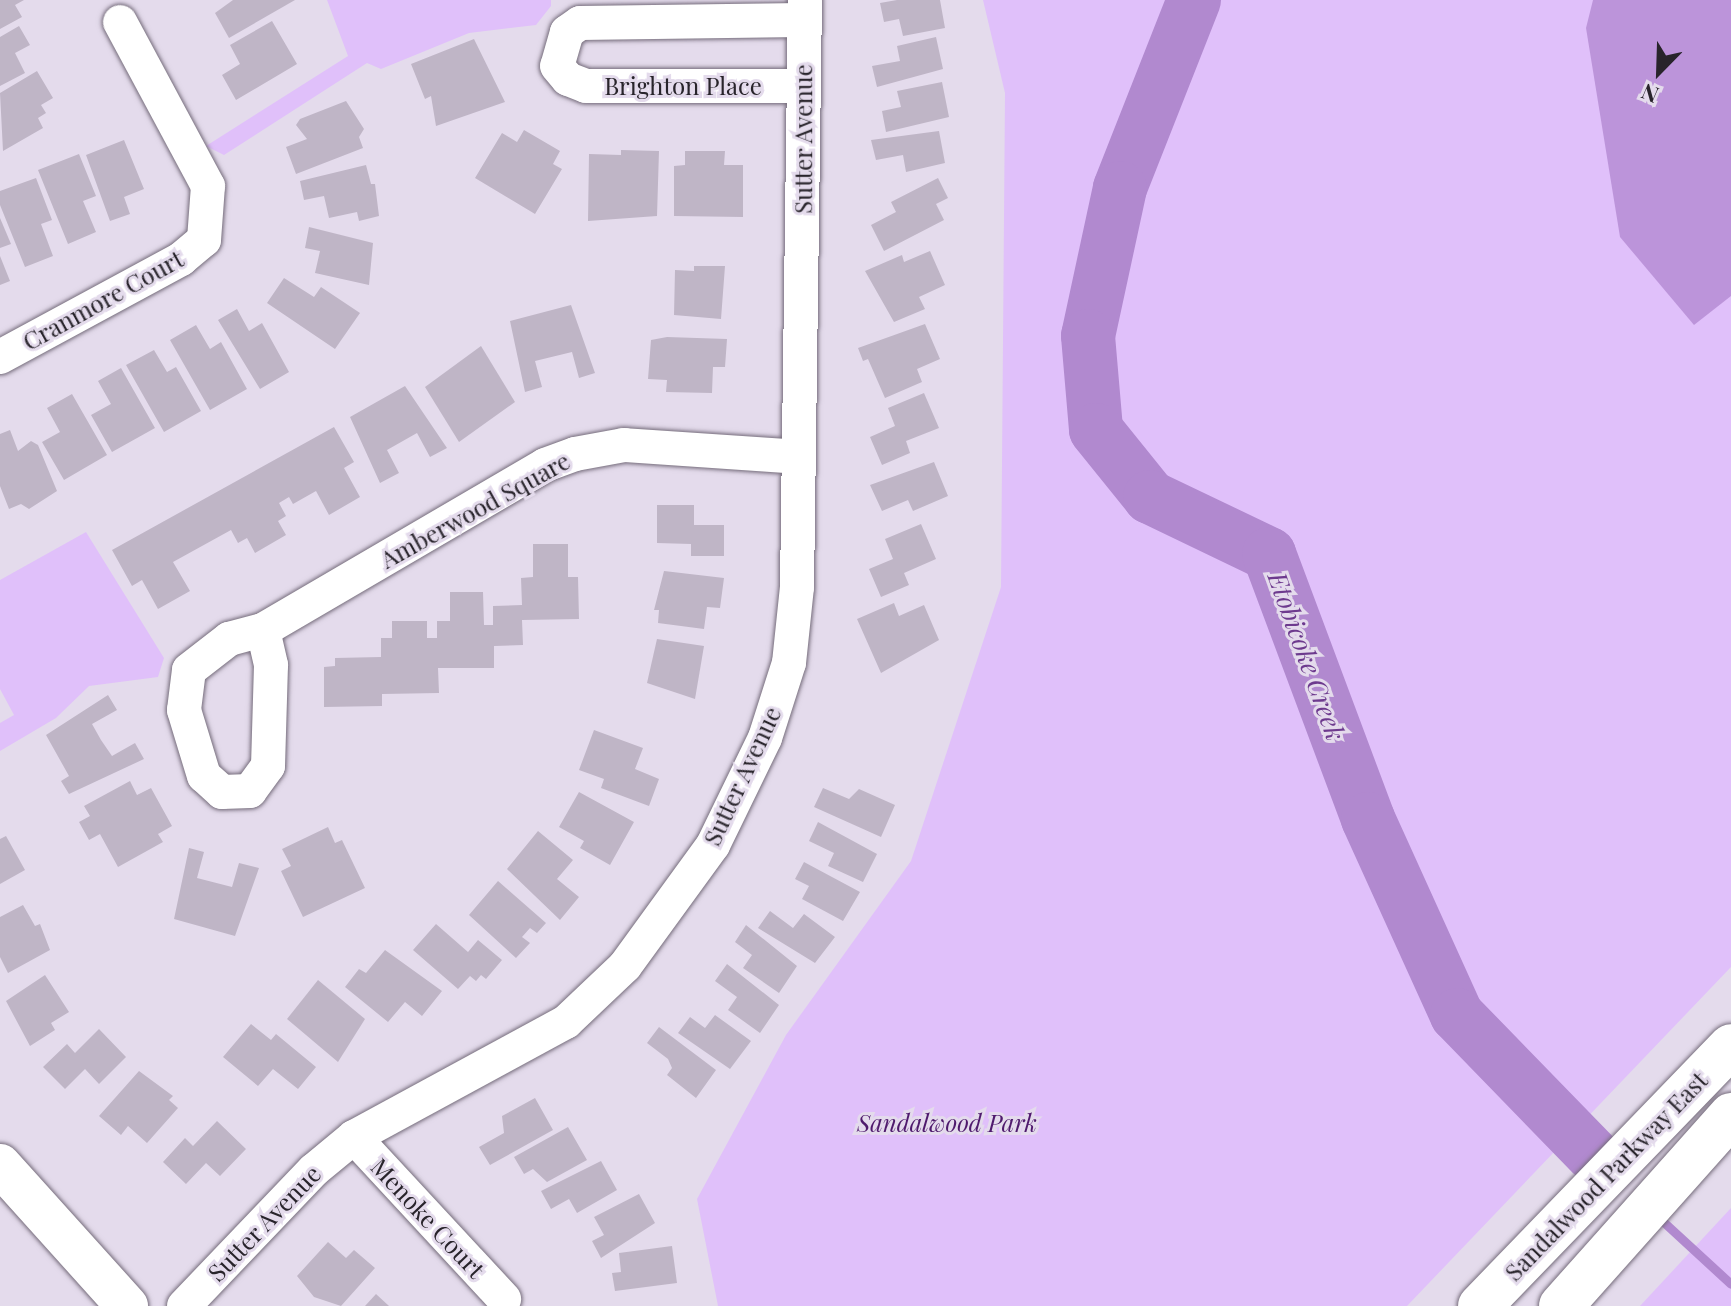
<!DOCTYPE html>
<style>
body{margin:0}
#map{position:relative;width:1731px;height:1306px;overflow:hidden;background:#e4dbec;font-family:"Playfair Display",serif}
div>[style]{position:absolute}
.green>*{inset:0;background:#e0c0fa}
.forest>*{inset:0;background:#bc94da}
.stream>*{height:9px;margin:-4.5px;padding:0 4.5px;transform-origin:4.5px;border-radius:4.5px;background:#b189cf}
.river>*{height:54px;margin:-27px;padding:0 27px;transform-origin:27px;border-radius:27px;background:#b189cf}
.building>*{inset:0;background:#bfb5c6}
.roads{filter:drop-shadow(0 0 2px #756c7b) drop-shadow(0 0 2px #756c7b)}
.minor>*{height:34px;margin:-17px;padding:0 17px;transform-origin:17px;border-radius:17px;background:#fff}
.tertiary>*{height:42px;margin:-21px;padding:0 21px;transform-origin:21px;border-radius:21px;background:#fff}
.secondary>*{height:44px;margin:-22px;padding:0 22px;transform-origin:22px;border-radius:22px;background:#fff}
span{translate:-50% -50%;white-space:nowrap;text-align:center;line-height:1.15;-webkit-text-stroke:6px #e4dbec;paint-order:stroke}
.street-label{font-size:24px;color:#28242b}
.park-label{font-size:24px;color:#4f1a6d;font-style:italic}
.water-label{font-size:26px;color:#6d3a8e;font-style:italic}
.north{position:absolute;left:1619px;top:32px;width:80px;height:80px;-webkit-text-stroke:6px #e4dbec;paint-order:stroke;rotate:203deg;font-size:22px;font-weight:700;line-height:32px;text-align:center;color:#28242b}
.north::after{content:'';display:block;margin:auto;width:28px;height:36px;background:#28242b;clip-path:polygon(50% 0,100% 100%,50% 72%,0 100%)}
</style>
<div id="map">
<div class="green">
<i style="clip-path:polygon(327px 0,551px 0,551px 6px,536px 25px,469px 33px,381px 69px,367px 63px,224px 155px,206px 146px,348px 56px)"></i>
<i style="clip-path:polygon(983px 0,1731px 0,1731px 967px,1407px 1306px,718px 1306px,697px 1199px,786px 1035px,911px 861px,1001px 587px,1005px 93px)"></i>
<i style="clip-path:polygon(86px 532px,164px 658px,158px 677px,89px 686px,56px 718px,0 751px,0 723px,14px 715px,0 689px,0 580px)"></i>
<i style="clip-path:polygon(1731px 1208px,1731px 1306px,1640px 1306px)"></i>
</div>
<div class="forest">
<i style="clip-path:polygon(1593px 0,1731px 0,1731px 296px,1694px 325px,1620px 237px,1586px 28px)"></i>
</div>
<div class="stream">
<i style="left:1657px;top:1216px;width:100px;rotate:42.6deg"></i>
</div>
<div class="river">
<i style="left:1194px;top:0;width:202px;rotate:111.5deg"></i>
<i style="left:1120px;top:188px;width:151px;rotate:102.2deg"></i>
<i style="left:1088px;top:336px;width:94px;rotate:85.1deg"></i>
<i style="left:1096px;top:430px;width:86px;rotate:51.1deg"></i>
<i style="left:1150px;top:497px;width:132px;rotate:25.6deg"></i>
<i style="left:1269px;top:554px;width:283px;rotate:69.5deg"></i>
<i style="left:1368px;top:819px;width:215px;rotate:65.6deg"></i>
<i style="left:1457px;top:1015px;width:194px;rotate:45.8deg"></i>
</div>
<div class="building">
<i style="clip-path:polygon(0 0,24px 0,15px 5px,22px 17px,0 29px)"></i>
<i style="clip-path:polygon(233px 0,295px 0,229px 38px,215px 13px)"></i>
<i style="clip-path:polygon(897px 0,940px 0,945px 28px,903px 36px,899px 19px,884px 22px,880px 3px)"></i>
<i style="clip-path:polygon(272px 21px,297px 64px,236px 100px,222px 75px,240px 64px,230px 45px)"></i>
<i style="clip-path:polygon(19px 26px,30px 45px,15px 53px,25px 73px,0 86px,0 37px)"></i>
<i style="clip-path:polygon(936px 37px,943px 69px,877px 87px,872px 66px,900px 61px,897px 46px)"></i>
<i style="clip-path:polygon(474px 39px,505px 102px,436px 126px,431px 96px,425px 99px,411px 64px)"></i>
<i style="clip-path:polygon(37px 71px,53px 98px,41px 105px,46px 113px,38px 118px,43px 128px,3px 151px,0 93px)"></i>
<i style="clip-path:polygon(942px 82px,949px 117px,886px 132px,882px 111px,901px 107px,897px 91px)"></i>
<i style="clip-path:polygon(346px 101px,364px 129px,359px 137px,363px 148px,296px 174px,286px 147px,307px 139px,296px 125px,300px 119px)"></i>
<i style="clip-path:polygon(524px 130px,560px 151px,553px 164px,562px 169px,535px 214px,475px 178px,502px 133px,517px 142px)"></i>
<i style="clip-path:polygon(939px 131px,945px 163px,906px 172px,903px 155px,876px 160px,871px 140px)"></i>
<i style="clip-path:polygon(124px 140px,144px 189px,124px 197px,130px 214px,110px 221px,86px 155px)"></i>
<i style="clip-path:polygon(621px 150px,659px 151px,657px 216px,588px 221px,589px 154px,621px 155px)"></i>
<i style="clip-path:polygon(685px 151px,725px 151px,724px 165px,743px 165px,743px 217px,674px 216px,674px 166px,685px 165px)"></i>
<i style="clip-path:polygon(79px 154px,96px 196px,83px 201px,96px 232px,68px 244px,38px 170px)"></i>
<i style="clip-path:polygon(366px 165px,371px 184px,375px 184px,379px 216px,359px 221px,357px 212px,329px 218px,324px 196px,304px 200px,300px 181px)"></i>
<i style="clip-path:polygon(36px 178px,52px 220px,41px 224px,53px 256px,25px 267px,0 205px,0 191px)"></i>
<i style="clip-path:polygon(938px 178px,948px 198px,936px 204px,944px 220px,884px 251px,871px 225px,896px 212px,891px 202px)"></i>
<i style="clip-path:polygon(0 218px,11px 244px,0 248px)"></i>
<i style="clip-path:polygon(309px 227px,373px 243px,369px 285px,315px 273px,320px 251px,305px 248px)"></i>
<i style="clip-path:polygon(930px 251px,945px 285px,919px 297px,925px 309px,894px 322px,865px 271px,902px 255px,904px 262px)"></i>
<i style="clip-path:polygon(0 256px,10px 281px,0 285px)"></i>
<i style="clip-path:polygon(694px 266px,725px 266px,721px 319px,674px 315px,675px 270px,694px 271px)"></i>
<i style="clip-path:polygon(284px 278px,314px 297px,321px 287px,360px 313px,335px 349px,267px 303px)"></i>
<i style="clip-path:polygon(571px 305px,595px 373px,579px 378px,572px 352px,535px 361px,542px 387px,525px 392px,510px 321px)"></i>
<i style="clip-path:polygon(237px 309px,249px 331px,262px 323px,289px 372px,260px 389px,218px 320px)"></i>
<i style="clip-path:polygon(925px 324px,940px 359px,917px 369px,922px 382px,885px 398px,868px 359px,863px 361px,858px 348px)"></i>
<i style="clip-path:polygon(196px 325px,210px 349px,221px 342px,247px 389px,210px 410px,170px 340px)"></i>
<i style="clip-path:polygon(667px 337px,727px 339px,725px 367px,713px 367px,712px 393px,666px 392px,667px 380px,648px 379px,651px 340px)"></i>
<i style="clip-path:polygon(481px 346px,515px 402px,459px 442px,425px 387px)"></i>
<i style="clip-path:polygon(154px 350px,167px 372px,176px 367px,201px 411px,164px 432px,126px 365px)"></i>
<i style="clip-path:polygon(121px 368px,155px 428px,112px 452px,91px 415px,111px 404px,98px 381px)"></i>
<i style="clip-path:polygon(405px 386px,447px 448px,430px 457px,417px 433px,387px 450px,399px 473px,380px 483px,350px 417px)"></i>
<i style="clip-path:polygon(924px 393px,939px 428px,906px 441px,910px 453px,882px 465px,870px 437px,895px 426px,888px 408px)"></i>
<i style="clip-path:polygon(72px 394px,107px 455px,64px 480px,42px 442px,60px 432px,47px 408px)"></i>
<i style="clip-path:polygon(334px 427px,354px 462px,344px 468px,360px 497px,329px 515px,316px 491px,293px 504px,289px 497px,279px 503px,286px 516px,278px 521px,286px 535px,255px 553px,247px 538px,238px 543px,231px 530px,173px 562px,190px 591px,158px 609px,142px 580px,132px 586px,112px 550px)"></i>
<i style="clip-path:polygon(10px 430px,18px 451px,31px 441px,38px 445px,57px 491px,29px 509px,21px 504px,9px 509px,0 486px,0 434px)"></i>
<i style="clip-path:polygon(934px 462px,948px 496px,913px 511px,908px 500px,882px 511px,870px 485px)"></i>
<i style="clip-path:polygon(657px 505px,694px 505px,694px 525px,724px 525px,724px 556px,691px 556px,691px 544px,657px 543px)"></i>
<i style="clip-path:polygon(921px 524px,936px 559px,904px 573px,909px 585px,881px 597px,869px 569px,893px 559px,885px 539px)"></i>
<i style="clip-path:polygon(533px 544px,568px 544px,568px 577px,578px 577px,579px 619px,522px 620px,523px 645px,494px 646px,494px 668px,438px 668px,439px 693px,382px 694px,382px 706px,324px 707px,324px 667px,335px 666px,335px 658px,381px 657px,381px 638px,392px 638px,392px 621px,427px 621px,427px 638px,437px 638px,437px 621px,450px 621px,450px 592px,483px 592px,484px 625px,493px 625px,493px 606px,522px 605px,521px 578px,533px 577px)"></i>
<i style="clip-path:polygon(664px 571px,724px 578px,720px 608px,707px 607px,704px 629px,658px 623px,659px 610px,654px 610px)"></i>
<i style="clip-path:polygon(894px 603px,899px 616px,924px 605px,939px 640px,881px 673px,857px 619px)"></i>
<i style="clip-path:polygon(657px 639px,704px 646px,695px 699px,647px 683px)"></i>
<i style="clip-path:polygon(108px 695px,117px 710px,92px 724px,101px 740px,112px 756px,135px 743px,144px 759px,69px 794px,61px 781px,69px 776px,46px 735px)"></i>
<i style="clip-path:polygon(594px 730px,643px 748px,635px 769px,659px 779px,649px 806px,601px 788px,604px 779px,579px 770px)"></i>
<i style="clip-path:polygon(130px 781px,137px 795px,151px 788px,172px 826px,158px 834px,163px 842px,118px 867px,100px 834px,89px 840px,79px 822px,90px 816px,84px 806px)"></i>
<i style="clip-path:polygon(823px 788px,849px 799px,859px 789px,895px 805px,881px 837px,814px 807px)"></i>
<i style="clip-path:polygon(579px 792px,634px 822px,610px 865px,580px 848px,584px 841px,559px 827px)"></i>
<i style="clip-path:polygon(818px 822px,877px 854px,863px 882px,828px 866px,834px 853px,809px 841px)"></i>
<i style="clip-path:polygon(328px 827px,335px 843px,342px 840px,365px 888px,303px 917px,281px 871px,291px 866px,282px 849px)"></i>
<i style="clip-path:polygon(538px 831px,573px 860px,557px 879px,579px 897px,560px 920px,507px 869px)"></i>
<i style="clip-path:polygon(6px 836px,25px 870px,0 884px,0 839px)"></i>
<i style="clip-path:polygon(189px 848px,204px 852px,197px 878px,232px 887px,239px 863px,259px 868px,235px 936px,174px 919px)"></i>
<i style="clip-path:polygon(804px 862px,860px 892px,843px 921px,802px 899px,809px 886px,795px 879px)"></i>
<i style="clip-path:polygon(498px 881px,546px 923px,537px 933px,530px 928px,522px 937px,530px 943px,516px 958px,469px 915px)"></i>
<i style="clip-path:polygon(23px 905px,35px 926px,40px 924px,50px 950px,8px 973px,0 957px,0 917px)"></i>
<i style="clip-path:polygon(770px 911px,793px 928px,804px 914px,835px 937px,815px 963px,758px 928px)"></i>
<i style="clip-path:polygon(436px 924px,468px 952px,478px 940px,502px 960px,486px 979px,481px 975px,476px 981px,470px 976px,458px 989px,413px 950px)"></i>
<i style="clip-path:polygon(746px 925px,797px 966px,779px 993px,743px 968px,752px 955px,735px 942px)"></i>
<i style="clip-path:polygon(385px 950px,442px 991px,422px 1016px,405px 1002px,388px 1022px,345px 987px,359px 969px,366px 973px)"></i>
<i style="clip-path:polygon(727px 964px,779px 1005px,760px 1033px,728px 1010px,737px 997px,715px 981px)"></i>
<i style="clip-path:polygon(45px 975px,69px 1012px,51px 1023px,55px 1030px,30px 1046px,6px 1001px)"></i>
<i style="clip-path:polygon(318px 980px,365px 1019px,338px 1062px,287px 1019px)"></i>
<i style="clip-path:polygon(715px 1015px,751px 1041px,730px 1069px,678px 1033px,690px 1017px,705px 1028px)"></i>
<i style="clip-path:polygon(251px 1024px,271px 1040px,276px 1034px,316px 1067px,298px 1089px,273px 1069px,258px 1086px,223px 1057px)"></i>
<i style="clip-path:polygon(659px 1027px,716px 1070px,696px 1098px,667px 1075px,672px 1068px,668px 1059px,647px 1043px)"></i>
<i style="clip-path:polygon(99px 1029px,126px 1057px,99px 1084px,85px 1069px,65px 1089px,43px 1067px,67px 1044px,75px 1053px)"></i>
<i style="clip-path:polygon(139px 1071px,173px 1096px,169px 1100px,178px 1108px,147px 1143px,128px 1126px,121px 1135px,99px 1116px)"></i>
<i style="clip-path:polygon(535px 1098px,553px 1130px,490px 1165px,479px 1147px,504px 1133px,502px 1116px)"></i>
<i style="clip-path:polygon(217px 1121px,246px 1149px,220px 1176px,206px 1163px,186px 1184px,163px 1162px,185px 1138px,193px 1146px)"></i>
<i style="clip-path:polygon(568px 1127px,587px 1160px,547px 1182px,533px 1169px,524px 1174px,514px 1157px)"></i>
<i style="clip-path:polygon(601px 1161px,617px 1190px,577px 1213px,569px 1199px,551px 1209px,541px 1191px)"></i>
<i style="clip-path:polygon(639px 1194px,655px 1223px,601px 1258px,592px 1241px,604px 1235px,594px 1217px)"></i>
<i style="clip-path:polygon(328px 1242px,346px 1258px,354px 1250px,375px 1268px,341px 1306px,314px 1297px,297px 1276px)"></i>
<i style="clip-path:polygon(672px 1246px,677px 1283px,615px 1291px,612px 1273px,621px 1272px,619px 1253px)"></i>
<i style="clip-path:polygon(376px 1294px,389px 1306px,365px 1306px)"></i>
</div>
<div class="roads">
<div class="minor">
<i style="left:802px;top:20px;width:222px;rotate:179.2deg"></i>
<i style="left:580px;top:23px;width:16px;rotate:145deg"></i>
<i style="left:567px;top:32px;width:35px;rotate:106deg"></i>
<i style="left:557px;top:66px;width:17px;rotate:50deg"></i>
<i style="left:568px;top:79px;width:19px;rotate:21deg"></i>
<i style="left:586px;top:86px;width:217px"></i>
<i style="left:0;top:357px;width:206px;rotate:-28.4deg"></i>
<i style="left:181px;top:259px;width:30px;rotate:-40deg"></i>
<i style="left:204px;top:240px;width:54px;rotate:-85.8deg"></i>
<i style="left:208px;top:186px;width:186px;rotate:-118.2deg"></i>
<i style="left:263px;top:630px;width:36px;rotate:77deg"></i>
<i style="left:271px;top:665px;width:101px;rotate:91.7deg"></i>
<i style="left:268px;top:766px;width:31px;rotate:126deg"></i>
<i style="left:250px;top:791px;width:28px;rotate:178deg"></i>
<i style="left:222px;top:792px;width:24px;rotate:-138deg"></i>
<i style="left:204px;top:776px;width:69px;rotate:-106.9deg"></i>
<i style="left:184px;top:710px;width:40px;rotate:-82.9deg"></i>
<i style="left:189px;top:670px;width:51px;rotate:-37.8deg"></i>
<i style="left:229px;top:639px;width:35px;rotate:-15deg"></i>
<i style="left:263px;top:630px;width:327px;rotate:-30.3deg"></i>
<i style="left:545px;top:465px;width:32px;rotate:-20deg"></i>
<i style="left:575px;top:454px;width:50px;rotate:-10.4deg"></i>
<i style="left:624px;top:445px;width:175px;rotate:3.9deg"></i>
<i style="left:354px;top:1137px;width:221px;rotate:47.2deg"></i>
<i style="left:184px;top:1306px;width:188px;rotate:-46.3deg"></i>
<i style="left:314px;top:1170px;width:52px;rotate:-39.5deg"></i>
<i style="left:354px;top:1137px;width:241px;rotate:-28.5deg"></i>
<i style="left:566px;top:1022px;width:81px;rotate:-43.5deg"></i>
<i style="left:625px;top:966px;width:150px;rotate:-54deg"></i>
<i style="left:713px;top:845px;width:119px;rotate:-64.1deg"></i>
<i style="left:765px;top:738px;width:79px;rotate:-72.3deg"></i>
<i style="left:789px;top:663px;width:76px;rotate:-84deg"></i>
<i style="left:797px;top:587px;width:587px;rotate:-89.22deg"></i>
</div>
<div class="tertiary">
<i style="left:0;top:1165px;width:190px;rotate:48deg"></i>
</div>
<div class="secondary">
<i style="left:1480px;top:1306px;width:361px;rotate:-46deg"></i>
<i style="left:1561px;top:1306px;width:256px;rotate:-48.3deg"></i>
</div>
</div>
<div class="street-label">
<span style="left:683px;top:86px">Brighton Place</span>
<span style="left:803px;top:139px;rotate:-90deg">Sutter Avenue</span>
<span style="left:103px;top:300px;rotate:-29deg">Cranmore Court</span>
<span style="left:475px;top:510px;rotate:-29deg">Amberwood Square</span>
<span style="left:742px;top:776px;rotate:-65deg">Sutter Avenue</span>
<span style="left:1606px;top:1176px;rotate:-46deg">Sandalwood Parkway East</span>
<span style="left:428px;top:1218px;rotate:47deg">Menoke Court</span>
<span style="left:264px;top:1223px;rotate:-46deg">Sutter Avenue</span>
</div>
<div class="park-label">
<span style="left:947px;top:1123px">Sandalwood Park</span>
</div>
<div class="water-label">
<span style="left:1307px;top:656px;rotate:70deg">Etobicoke Creek</span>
</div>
<div class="north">N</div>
</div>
